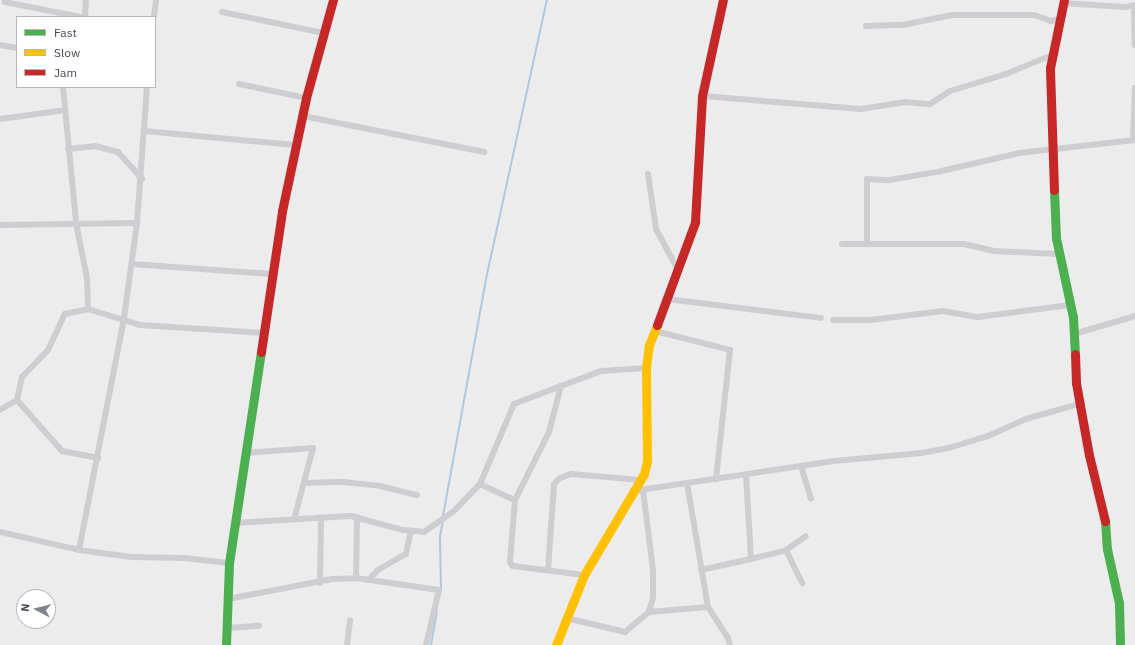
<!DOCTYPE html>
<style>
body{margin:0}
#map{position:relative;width:1135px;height:645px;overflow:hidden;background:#edecec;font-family:"IBM Plex Sans",sans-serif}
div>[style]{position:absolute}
.stream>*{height:2px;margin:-1px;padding:0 1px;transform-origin:1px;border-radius:1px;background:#aac9e4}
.street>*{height:6px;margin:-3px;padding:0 3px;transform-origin:3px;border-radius:3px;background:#ceced2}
.fast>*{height:9px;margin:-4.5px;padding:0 4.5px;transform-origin:4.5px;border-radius:4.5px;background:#4caf50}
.slow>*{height:9px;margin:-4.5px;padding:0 4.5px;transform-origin:4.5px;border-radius:4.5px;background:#ffc107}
.jam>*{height:9px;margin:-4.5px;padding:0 4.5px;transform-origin:4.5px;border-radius:4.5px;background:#c62828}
span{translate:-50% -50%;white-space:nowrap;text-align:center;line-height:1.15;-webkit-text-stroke:3.5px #fff;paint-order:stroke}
.legend{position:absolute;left:16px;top:16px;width:140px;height:72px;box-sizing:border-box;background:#fff;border:1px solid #b5b7bc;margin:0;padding:5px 7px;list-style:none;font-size:12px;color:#464a57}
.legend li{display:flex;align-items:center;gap:8px;height:20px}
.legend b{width:20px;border:1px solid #b5b7bc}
.north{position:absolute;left:16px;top:589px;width:40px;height:40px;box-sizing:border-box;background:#fff;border:1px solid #b5b7bc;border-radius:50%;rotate:277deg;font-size:11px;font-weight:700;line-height:16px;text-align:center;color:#464a57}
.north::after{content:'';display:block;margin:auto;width:14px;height:18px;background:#80838b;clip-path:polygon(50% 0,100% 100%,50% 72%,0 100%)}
</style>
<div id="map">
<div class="stream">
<i style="left:443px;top:516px;width:241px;rotate:-79.7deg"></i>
<i style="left:486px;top:279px;width:286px;rotate:-77.7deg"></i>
<i style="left:441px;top:590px;width:54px;rotate:-91.1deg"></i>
<i style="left:440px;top:536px;width:15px;rotate:-79deg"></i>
<i style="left:431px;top:645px;width:34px;rotate:-80deg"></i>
</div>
<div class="street">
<i style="left:5px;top:0;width:2px;rotate:90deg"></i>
<i style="left:5px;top:2px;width:77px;rotate:11.2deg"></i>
<i style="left:1063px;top:3px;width:62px;rotate:3.7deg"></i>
<i style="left:1125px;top:7px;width:10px;rotate:-11deg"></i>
<i style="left:1134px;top:6px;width:39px;rotate:89deg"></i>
<i style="left:222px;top:12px;width:103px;rotate:11.7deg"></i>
<i style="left:85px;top:17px;width:17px;rotate:-87deg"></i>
<i style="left:154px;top:17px;width:17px;rotate:-83deg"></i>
<i style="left:866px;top:26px;width:37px;rotate:-2deg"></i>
<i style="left:903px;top:25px;width:50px;rotate:-11.5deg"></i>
<i style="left:952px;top:15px;width:82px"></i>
<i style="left:1034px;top:15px;width:18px;rotate:19deg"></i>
<i style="left:1051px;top:21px;width:8px;rotate:-14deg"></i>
<i style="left:0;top:45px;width:17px;rotate:10deg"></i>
<i style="left:239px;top:84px;width:68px;rotate:11.8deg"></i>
<i style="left:63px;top:87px;width:137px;rotate:84.5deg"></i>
<i style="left:76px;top:223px;width:56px;rotate:78.7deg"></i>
<i style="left:87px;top:278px;width:31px;rotate:88deg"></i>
<i style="left:88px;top:309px;width:54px;rotate:17.1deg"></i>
<i style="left:140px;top:325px;width:123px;rotate:3.7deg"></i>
<i style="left:702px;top:96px;width:160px;rotate:4.7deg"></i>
<i style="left:861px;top:109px;width:45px;rotate:-9deg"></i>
<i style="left:905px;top:102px;width:25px;rotate:5deg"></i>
<i style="left:930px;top:104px;width:24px;rotate:-33deg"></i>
<i style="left:950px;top:91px;width:59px;rotate:-16.9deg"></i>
<i style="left:1006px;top:74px;width:50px;rotate:-22.4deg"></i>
<i style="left:303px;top:116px;width:185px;rotate:11.2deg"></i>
<i style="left:0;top:119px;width:66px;rotate:-7.9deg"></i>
<i style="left:144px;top:131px;width:152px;rotate:5.3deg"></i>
<i style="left:1133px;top:140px;width:52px;rotate:-87.8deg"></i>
<i style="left:68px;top:149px;width:27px;rotate:-6deg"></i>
<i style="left:95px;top:146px;width:24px;rotate:15deg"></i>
<i style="left:118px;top:152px;width:36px;rotate:48deg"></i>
<i style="left:648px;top:174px;width:56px;rotate:81.7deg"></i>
<i style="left:656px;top:229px;width:47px;rotate:61.8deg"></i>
<i style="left:0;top:225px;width:137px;rotate:-0.8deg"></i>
<i style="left:867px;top:243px;width:64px;rotate:-90deg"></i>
<i style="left:867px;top:179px;width:22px;rotate:3deg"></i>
<i style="left:889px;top:180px;width:49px;rotate:-9.5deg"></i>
<i style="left:937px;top:172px;width:84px;rotate:-13deg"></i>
<i style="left:1019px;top:153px;width:117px;rotate:-6.4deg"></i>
<i style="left:842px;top:244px;width:122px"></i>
<i style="left:964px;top:244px;width:31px;rotate:13deg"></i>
<i style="left:994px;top:251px;width:64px;rotate:2.7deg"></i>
<i style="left:132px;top:264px;width:141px;rotate:4.1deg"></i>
<i style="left:667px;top:299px;width:155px;rotate:7deg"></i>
<i style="left:833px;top:320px;width:37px"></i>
<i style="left:870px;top:320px;width:74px;rotate:-7deg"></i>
<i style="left:943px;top:311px;width:36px;rotate:10deg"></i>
<i style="left:978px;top:317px;width:93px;rotate:-7.4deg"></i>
<i style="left:655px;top:331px;width:77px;rotate:14.2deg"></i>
<i style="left:730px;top:350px;width:130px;rotate:96.2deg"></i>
<i style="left:1074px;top:334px;width:64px;rotate:-16.4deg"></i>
<i style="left:17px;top:400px;width:24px;rotate:-78deg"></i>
<i style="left:22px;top:377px;width:37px;rotate:-46deg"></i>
<i style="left:48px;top:350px;width:40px;rotate:-65deg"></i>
<i style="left:65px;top:314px;width:24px;rotate:-12deg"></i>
<i style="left:0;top:410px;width:20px;rotate:-30deg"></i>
<i style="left:17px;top:400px;width:68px;rotate:48.6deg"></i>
<i style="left:62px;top:451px;width:37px;rotate:11deg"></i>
<i style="left:245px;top:453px;width:68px;rotate:-4.2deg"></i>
<i style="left:313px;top:448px;width:74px;rotate:104.8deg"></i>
<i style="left:801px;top:466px;width:34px;rotate:73deg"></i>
<i style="left:746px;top:475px;width:84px;rotate:86.6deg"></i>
<i style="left:751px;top:559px;width:36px;rotate:-14deg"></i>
<i style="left:786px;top:550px;width:24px;rotate:-35deg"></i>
<i style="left:305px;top:483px;width:38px;rotate:-2deg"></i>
<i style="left:343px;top:482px;width:37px;rotate:6deg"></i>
<i style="left:380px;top:486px;width:38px;rotate:14deg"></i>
<i style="left:687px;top:483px;width:126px;rotate:80.4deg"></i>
<i style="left:708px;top:607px;width:37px;rotate:57deg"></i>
<i style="left:728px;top:638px;width:7px;rotate:74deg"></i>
<i style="left:480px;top:484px;width:38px;rotate:25deg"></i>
<i style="left:643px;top:490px;width:81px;rotate:82.9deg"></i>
<i style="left:653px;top:570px;width:28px;rotate:90deg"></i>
<i style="left:653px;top:598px;width:15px;rotate:106deg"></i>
<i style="left:649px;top:612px;width:59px;rotate:-4.8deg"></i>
<i style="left:633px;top:491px;width:203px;rotate:-8.5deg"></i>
<i style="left:834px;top:461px;width:88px;rotate:-5.2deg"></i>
<i style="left:922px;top:453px;width:31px;rotate:-11deg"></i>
<i style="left:952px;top:447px;width:38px;rotate:-17deg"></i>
<i style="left:988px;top:436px;width:42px;rotate:-24.1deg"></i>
<i style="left:1026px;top:419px;width:58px;rotate:-15.9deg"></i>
<i style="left:235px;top:523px;width:116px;rotate:-3.5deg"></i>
<i style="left:351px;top:516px;width:54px;rotate:15.1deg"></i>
<i style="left:403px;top:530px;width:21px;rotate:5deg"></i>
<i style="left:424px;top:532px;width:35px;rotate:-35deg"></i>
<i style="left:453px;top:512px;width:39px;rotate:-46deg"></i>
<i style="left:480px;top:484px;width:87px;rotate:-67deg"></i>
<i style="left:514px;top:404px;width:50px;rotate:-21deg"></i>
<i style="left:0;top:532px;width:81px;rotate:12.8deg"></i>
<i style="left:79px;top:550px;width:53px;rotate:7.5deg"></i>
<i style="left:132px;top:557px;width:52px;rotate:1.1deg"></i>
<i style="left:184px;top:558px;width:45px;rotate:6.3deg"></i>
<i style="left:79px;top:550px;width:236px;rotate:-79deg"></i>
<i style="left:124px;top:318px;width:96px;rotate:-82.2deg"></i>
<i style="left:137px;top:223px;width:136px;rotate:-85.8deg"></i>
<i style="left:786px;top:550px;width:37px;rotate:64deg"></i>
<i style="left:548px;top:570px;width:86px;rotate:-86deg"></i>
<i style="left:554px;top:484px;width:8px;rotate:-45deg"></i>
<i style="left:560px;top:478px;width:12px;rotate:-20deg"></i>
<i style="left:571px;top:474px;width:70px;rotate:4.9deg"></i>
<i style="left:701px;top:570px;width:51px;rotate:-12.4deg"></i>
<i style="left:584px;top:575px;width:72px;rotate:-172.8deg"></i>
<i style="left:513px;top:566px;width:5px;rotate:-127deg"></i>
<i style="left:510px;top:562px;width:62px;rotate:-85.4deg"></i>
<i style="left:515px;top:500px;width:76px;rotate:-63.4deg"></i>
<i style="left:549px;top:432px;width:48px;rotate:-75.4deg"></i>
<i style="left:561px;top:386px;width:43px;rotate:-20.6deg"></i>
<i style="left:601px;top:371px;width:45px;rotate:-3.8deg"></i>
<i style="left:356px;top:578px;width:61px;rotate:-89.1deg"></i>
<i style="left:369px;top:579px;width:13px;rotate:-45deg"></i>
<i style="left:378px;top:570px;width:32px;rotate:-30deg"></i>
<i style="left:406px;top:554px;width:24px;rotate:-78deg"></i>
<i style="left:320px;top:583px;width:66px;rotate:-89.1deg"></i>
<i style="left:228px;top:599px;width:106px;rotate:-10.9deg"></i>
<i style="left:332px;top:579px;width:24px;rotate:-2deg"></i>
<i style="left:356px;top:578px;width:84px;rotate:8.2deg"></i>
<i style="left:439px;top:590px;width:57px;rotate:103.3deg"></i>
<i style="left:566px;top:618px;width:61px;rotate:13.3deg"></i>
<i style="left:625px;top:632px;width:31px;rotate:-40deg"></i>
<i style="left:227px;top:628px;width:32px;rotate:-4deg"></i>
<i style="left:347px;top:645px;width:25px;rotate:-83deg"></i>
</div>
<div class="fast">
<i style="left:1054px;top:190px;width:48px;rotate:87.6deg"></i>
<i style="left:1056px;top:238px;width:81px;rotate:77.9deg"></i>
<i style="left:1073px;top:317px;width:37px;rotate:87deg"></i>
<i style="left:1105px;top:521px;width:28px;rotate:86deg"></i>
<i style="left:1107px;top:549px;width:55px;rotate:77.5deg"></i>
<i style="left:1119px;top:603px;width:42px;rotate:88.6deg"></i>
<i style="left:226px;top:645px;width:82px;rotate:-87.9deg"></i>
<i style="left:229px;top:563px;width:213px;rotate:-81.4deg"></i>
</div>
<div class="slow">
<i style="left:556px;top:645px;width:75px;rotate:-68.2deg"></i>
<i style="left:584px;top:575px;width:117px;rotate:-59.3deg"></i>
<i style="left:644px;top:474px;width:13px;rotate:-77deg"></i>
<i style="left:647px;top:461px;width:93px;rotate:-90.6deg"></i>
<i style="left:646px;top:368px;width:23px;rotate:-83deg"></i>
<i style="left:649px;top:345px;width:22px;rotate:-68deg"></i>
</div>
<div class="jam">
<i style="left:1054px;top:190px;width:122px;rotate:-91.9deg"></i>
<i style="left:1050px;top:68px;width:69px;rotate:-78.4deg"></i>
<i style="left:657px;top:325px;width:110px;rotate:-69.7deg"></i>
<i style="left:695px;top:222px;width:126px;rotate:-86.8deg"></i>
<i style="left:702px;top:96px;width:98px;rotate:-77.7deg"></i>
<i style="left:261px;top:352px;width:143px;rotate:-81.5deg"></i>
<i style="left:282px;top:211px;width:116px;rotate:-78deg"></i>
<i style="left:306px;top:98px;width:102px;rotate:-74.6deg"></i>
<i style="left:1075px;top:354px;width:29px;rotate:88deg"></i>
<i style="left:1076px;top:383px;width:73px;rotate:79.8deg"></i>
<i style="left:1089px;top:455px;width:68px;rotate:76.4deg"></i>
</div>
<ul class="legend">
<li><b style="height:5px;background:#4caf50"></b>Fast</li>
<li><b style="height:5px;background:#ffc107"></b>Slow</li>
<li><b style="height:5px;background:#c62828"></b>Jam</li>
</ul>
<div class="north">N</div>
</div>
